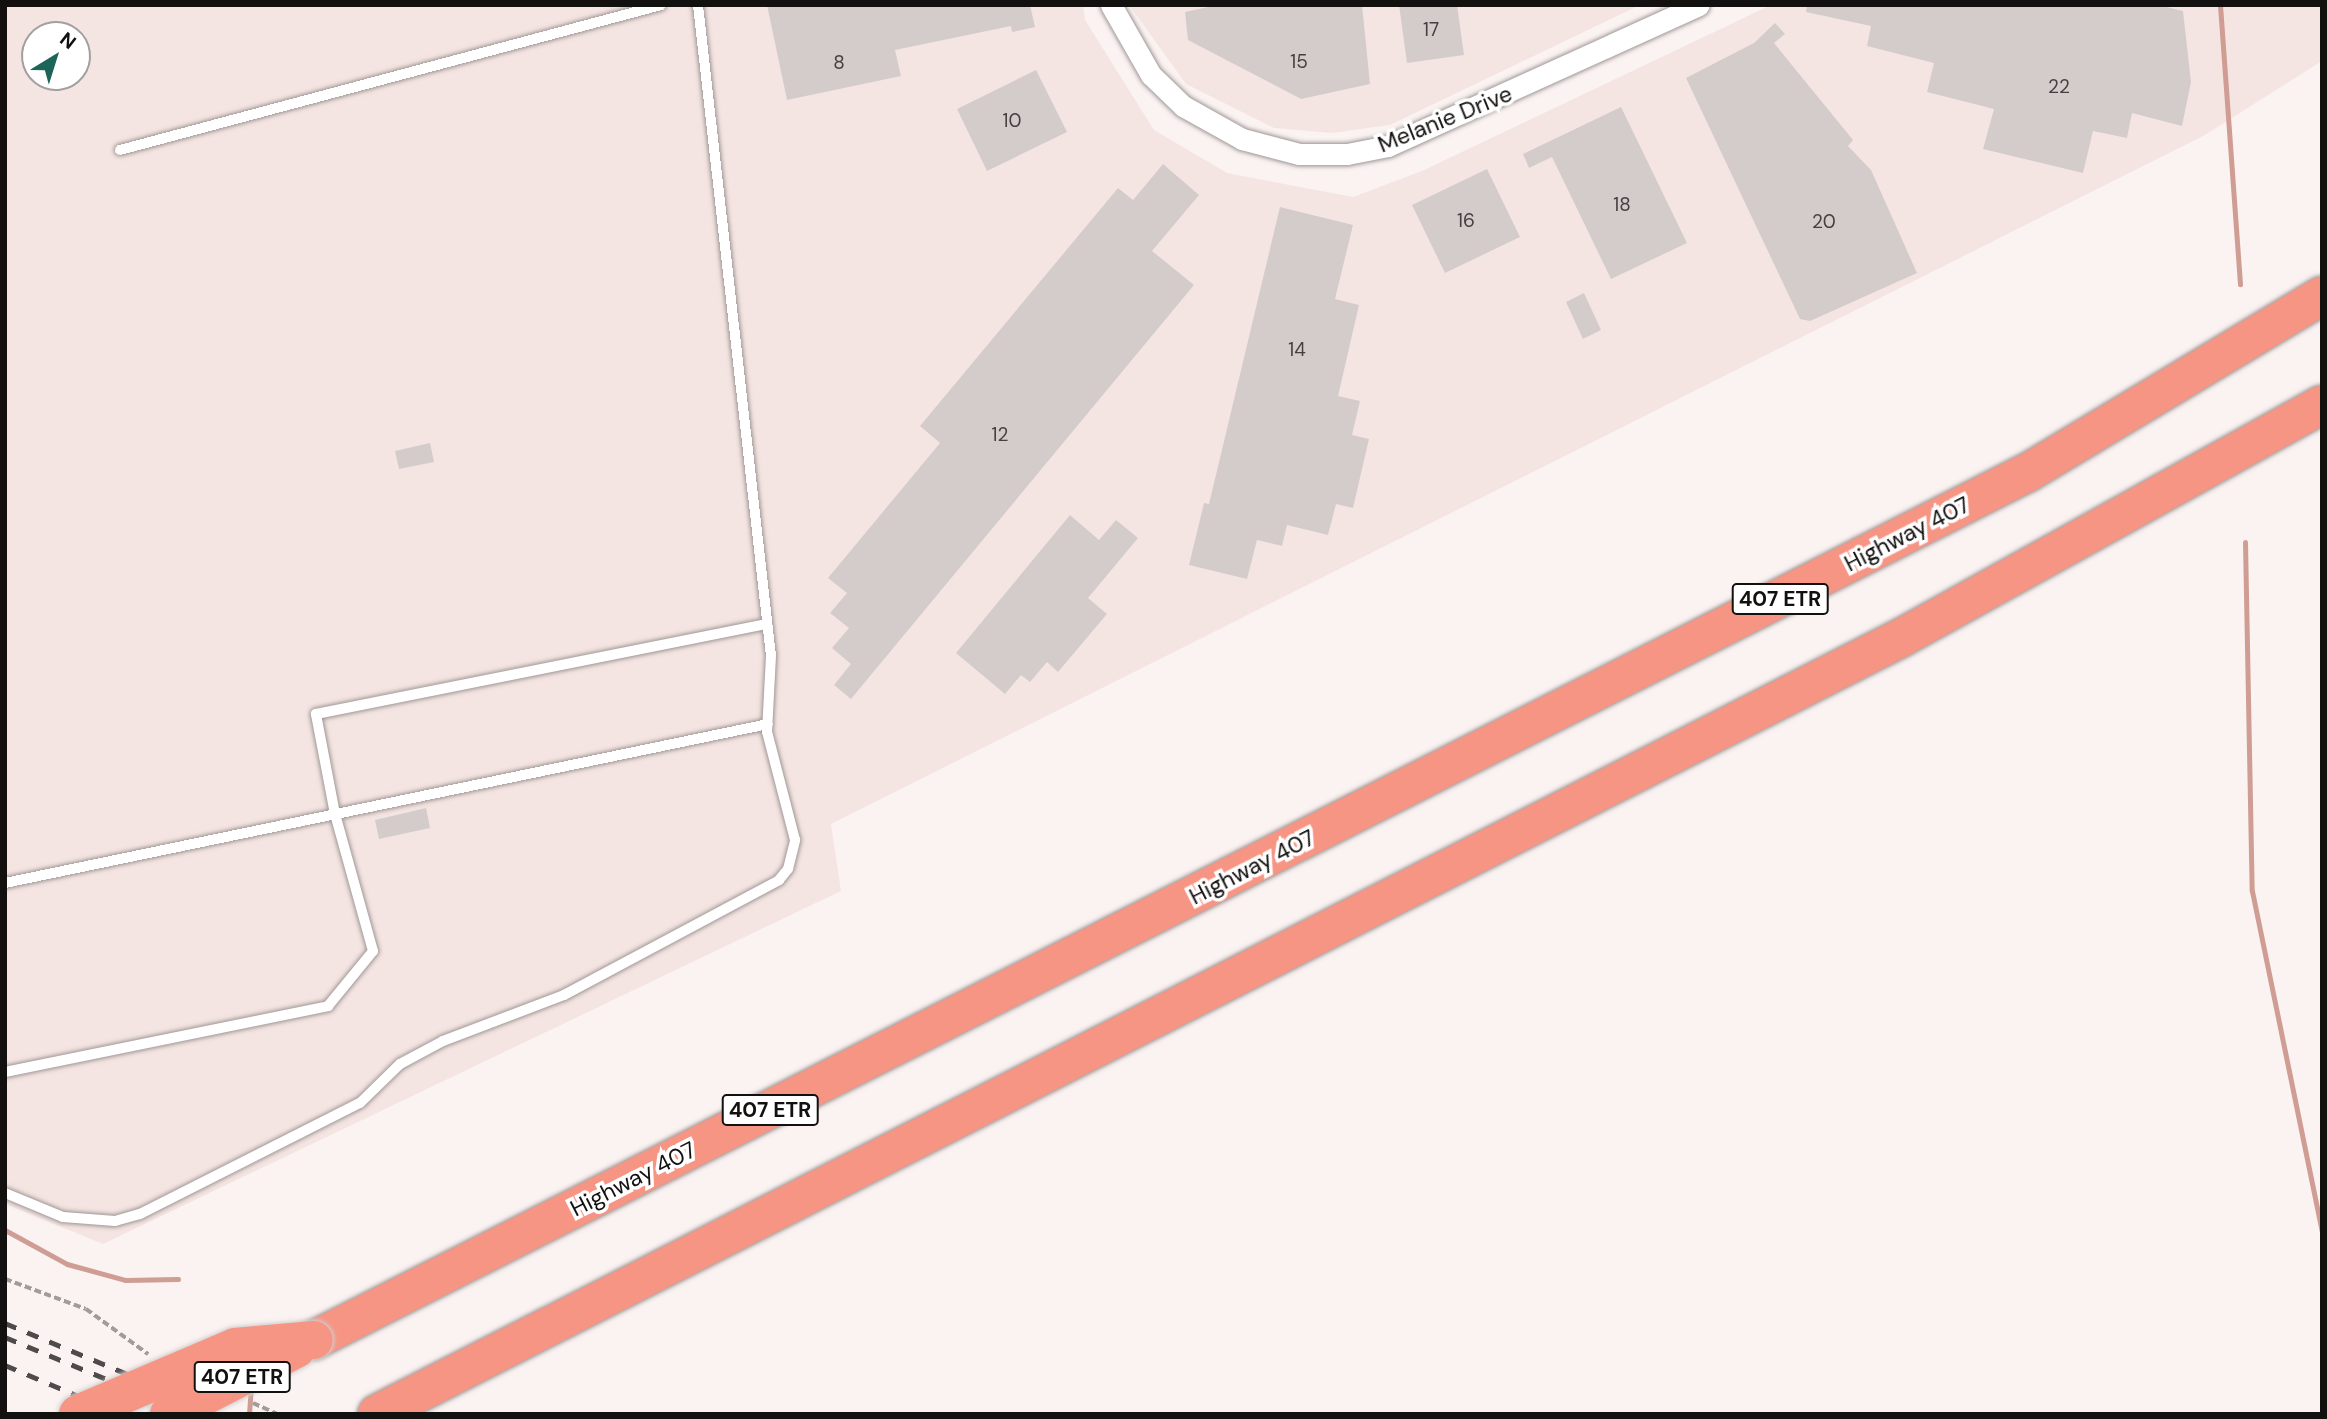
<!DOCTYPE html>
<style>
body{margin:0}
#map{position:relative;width:2327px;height:1419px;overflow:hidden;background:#fbf3f1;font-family:"DM Sans",sans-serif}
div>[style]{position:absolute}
.built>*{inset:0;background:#f5e5e2}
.stream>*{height:5px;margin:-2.5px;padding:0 2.5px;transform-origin:2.5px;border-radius:2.5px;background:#cf9d93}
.building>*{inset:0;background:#d4cccb}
.path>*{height:3.5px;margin-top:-1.75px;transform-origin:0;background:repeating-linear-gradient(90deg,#a19b9a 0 7px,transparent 0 10.5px)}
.roads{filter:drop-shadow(0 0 2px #9f9897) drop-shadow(0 0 2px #9f9897)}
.lane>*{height:10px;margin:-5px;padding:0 5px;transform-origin:5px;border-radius:5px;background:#fff}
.street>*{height:21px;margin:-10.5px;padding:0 10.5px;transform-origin:10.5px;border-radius:10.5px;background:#fff}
.highway>*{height:38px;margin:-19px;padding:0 19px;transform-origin:19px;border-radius:19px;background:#f79585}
.rail>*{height:5px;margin-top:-2.5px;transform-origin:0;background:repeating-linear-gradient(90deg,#4f4b4a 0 12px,transparent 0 24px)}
.bridges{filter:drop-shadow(0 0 2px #d0cfcf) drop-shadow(0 0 2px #d0cfcf)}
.highway-bridge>*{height:38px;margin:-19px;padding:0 19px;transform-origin:19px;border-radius:19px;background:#f79585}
span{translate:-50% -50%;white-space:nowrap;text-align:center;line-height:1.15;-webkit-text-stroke:7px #fff;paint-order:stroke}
.number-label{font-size:19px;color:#43403f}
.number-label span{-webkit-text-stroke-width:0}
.shield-label span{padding:2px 5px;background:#fff;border:2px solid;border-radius:5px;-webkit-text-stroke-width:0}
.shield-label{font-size:21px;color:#131110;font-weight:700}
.street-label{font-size:23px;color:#131110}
.frame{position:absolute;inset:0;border:7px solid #131110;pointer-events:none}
.north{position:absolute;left:21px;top:21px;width:70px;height:70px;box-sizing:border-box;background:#fff;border:2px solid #a1a09f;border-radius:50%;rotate:38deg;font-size:19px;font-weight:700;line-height:28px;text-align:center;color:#131110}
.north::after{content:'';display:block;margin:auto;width:24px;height:32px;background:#1d6559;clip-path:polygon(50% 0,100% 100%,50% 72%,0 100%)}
</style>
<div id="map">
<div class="built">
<i style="clip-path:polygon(evenodd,5px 5px,1083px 5px,1085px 20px,1154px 130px,1227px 173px,1353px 197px,1422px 171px,1771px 5px,2322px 5px,2322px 61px,2205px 135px,831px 824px,841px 891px,103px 1244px,5px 1204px,5px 5px,35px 35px,77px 35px,77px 77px,35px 77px,35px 35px)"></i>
<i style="clip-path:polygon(1129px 5px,1640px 5px,1390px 125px,1332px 133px,1274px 128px,1186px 84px)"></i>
</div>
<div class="stream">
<i style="left:2220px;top:5px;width:280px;rotate:85.9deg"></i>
<i style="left:2245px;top:542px;width:349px;rotate:88.9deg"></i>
<i style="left:2252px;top:891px;width:348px;rotate:78.4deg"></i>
<i style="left:5px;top:1230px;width:71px;rotate:28.7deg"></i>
<i style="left:67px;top:1264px;width:60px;rotate:15.4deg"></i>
<i style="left:125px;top:1280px;width:53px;rotate:-1.1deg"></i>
<i style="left:249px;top:1414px;width:27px;rotate:-86deg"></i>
</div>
<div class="building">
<i style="clip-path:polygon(767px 5px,1030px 5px,1035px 27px,1012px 32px,1011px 26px,895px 50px,901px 76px,787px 100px)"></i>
<i style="clip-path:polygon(1217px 5px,1362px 5px,1370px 84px,1301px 99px,1188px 40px,1185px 12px)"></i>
<i style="clip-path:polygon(1399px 5px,1457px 5px,1464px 55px,1407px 63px)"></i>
<i style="clip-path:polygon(1807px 5px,2158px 5px,2183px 11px,2191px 82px,2182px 126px,2132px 113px,2127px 138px,2093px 131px,2083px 173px,1983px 149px,1994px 109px,1927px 92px,1934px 63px,1867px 46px,1871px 26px,1806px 12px)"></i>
<i style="clip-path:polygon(1775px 23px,1785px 34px,1774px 43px,1853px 140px,1848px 146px,1871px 170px,1917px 273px,1810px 321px,1800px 319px,1686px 78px,1754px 43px)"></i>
<i style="clip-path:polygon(1036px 70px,1067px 132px,987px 171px,957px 109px)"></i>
<i style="clip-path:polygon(1621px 107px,1687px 243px,1611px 279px,1552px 157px,1529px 168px,1523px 154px)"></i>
<i style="clip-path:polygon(1163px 164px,1199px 195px,1152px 251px,1194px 285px,851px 699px,834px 685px,851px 664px,832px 648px,849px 628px,830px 613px,847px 593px,828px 578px,940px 443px,920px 426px,1118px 188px,1133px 200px)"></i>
<i style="clip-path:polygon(1487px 169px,1520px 237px,1445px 273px,1412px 205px)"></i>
<i style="clip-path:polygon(1280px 207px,1353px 225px,1335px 299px,1359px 305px,1338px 396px,1360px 401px,1352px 435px,1369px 439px,1353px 508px,1336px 504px,1328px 535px,1287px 525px,1282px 546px,1257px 540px,1247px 579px,1189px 565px,1204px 503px,1209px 504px)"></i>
<i style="clip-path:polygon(1584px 293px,1601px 330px,1583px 339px,1566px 302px)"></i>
<i style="clip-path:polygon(430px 443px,434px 462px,399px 469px,395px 451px)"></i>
<i style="clip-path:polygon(1070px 515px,1099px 540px,1116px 520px,1138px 538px,1088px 598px,1107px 614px,1058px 672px,1047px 662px,1030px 682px,1021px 675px,1005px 694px,956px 653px)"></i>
<i style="clip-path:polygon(426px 808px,430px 828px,379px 839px,375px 820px)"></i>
</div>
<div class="path">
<i style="left:5px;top:1279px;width:86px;rotate:20.3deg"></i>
<i style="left:86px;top:1309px;width:77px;rotate:36deg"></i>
<i style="left:253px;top:1403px;width:27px;rotate:24deg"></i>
</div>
<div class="roads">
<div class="lane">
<i style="left:120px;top:150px;width:560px;rotate:-15deg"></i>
<i style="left:5px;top:883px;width:779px;rotate:-11.77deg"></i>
<i style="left:5px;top:1072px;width:330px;rotate:-11.5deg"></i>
<i style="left:328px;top:1006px;width:71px;rotate:-50.7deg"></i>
<i style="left:373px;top:951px;width:142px;rotate:-105.5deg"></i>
<i style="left:335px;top:814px;width:102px;rotate:-100.8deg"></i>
<i style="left:316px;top:714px;width:460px;rotate:-11.3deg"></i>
<i style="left:5px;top:1193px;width:63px;rotate:22.5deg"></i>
<i style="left:63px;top:1217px;width:52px;rotate:4.4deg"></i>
<i style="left:115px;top:1221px;width:26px;rotate:-16deg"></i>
<i style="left:140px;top:1214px;width:246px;rotate:-26.8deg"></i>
<i style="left:360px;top:1103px;width:56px;rotate:-44.3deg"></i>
<i style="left:400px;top:1064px;width:49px;rotate:-28.1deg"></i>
<i style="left:443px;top:1041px;width:129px;rotate:-20.8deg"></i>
<i style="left:564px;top:995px;width:244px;rotate:-28.1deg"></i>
<i style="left:779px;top:880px;width:14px;rotate:-51deg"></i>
<i style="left:788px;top:869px;width:30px;rotate:-76deg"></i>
<i style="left:795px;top:840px;width:112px;rotate:-104.5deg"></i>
<i style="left:767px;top:732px;width:76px;rotate:-87deg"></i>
<i style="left:771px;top:656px;width:655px;rotate:-96.4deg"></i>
</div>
<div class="street">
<i style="left:1111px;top:5px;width:81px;rotate:60.3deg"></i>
<i style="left:1151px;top:75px;width:45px;rotate:44.1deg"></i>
<i style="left:1183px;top:106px;width:68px;rotate:29.2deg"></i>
<i style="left:1242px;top:139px;width:59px;rotate:14.7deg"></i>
<i style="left:1299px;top:154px;width:48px"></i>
<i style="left:1347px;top:154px;width:42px;rotate:-11deg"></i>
<i style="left:1388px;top:146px;width:341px;rotate:-24.4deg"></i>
</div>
<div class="highway">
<i style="left:314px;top:1340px;width:1920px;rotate:-26.85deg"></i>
<i style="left:2027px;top:473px;width:344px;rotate:-31deg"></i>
<i style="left:377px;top:1414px;width:1708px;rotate:-26.99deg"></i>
<i style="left:1899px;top:639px;width:483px;rotate:-29deg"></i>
</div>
</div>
<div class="rail">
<i style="left:5px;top:1323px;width:237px;rotate:22.6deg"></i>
<i style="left:5px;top:1337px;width:201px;rotate:22.5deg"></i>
<i style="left:5px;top:1365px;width:126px;rotate:22.9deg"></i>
</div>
<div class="bridges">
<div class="highway-bridge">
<i style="left:78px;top:1414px;width:171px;rotate:-23.1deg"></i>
<i style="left:235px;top:1347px;width:79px;rotate:-5.1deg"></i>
<i style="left:169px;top:1414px;width:143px;rotate:-27.1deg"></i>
</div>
</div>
<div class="number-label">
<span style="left:1431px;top:30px">17</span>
<span style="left:1299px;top:62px">15</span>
<span style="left:839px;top:63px">8</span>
<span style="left:2059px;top:87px">22</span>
<span style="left:1012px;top:121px">10</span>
<span style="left:1622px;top:205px">18</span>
<span style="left:1466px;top:221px">16</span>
<span style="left:1824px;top:222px">20</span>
<span style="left:1297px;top:350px">14</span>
<span style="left:1000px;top:435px">12</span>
</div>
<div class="shield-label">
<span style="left:1780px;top:599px">407 ETR</span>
<span style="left:770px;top:1110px">407 ETR</span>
<span style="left:242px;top:1377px">407 ETR</span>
</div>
<div class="street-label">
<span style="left:1445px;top:119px;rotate:-22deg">Melanie Drive</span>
<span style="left:1907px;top:534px;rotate:-27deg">Highway 407</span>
<span style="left:1252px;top:867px;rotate:-27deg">Highway 407</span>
<span style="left:633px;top:1179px;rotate:-27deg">Highway 407</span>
</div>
<div class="frame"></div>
<div class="north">N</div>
</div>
